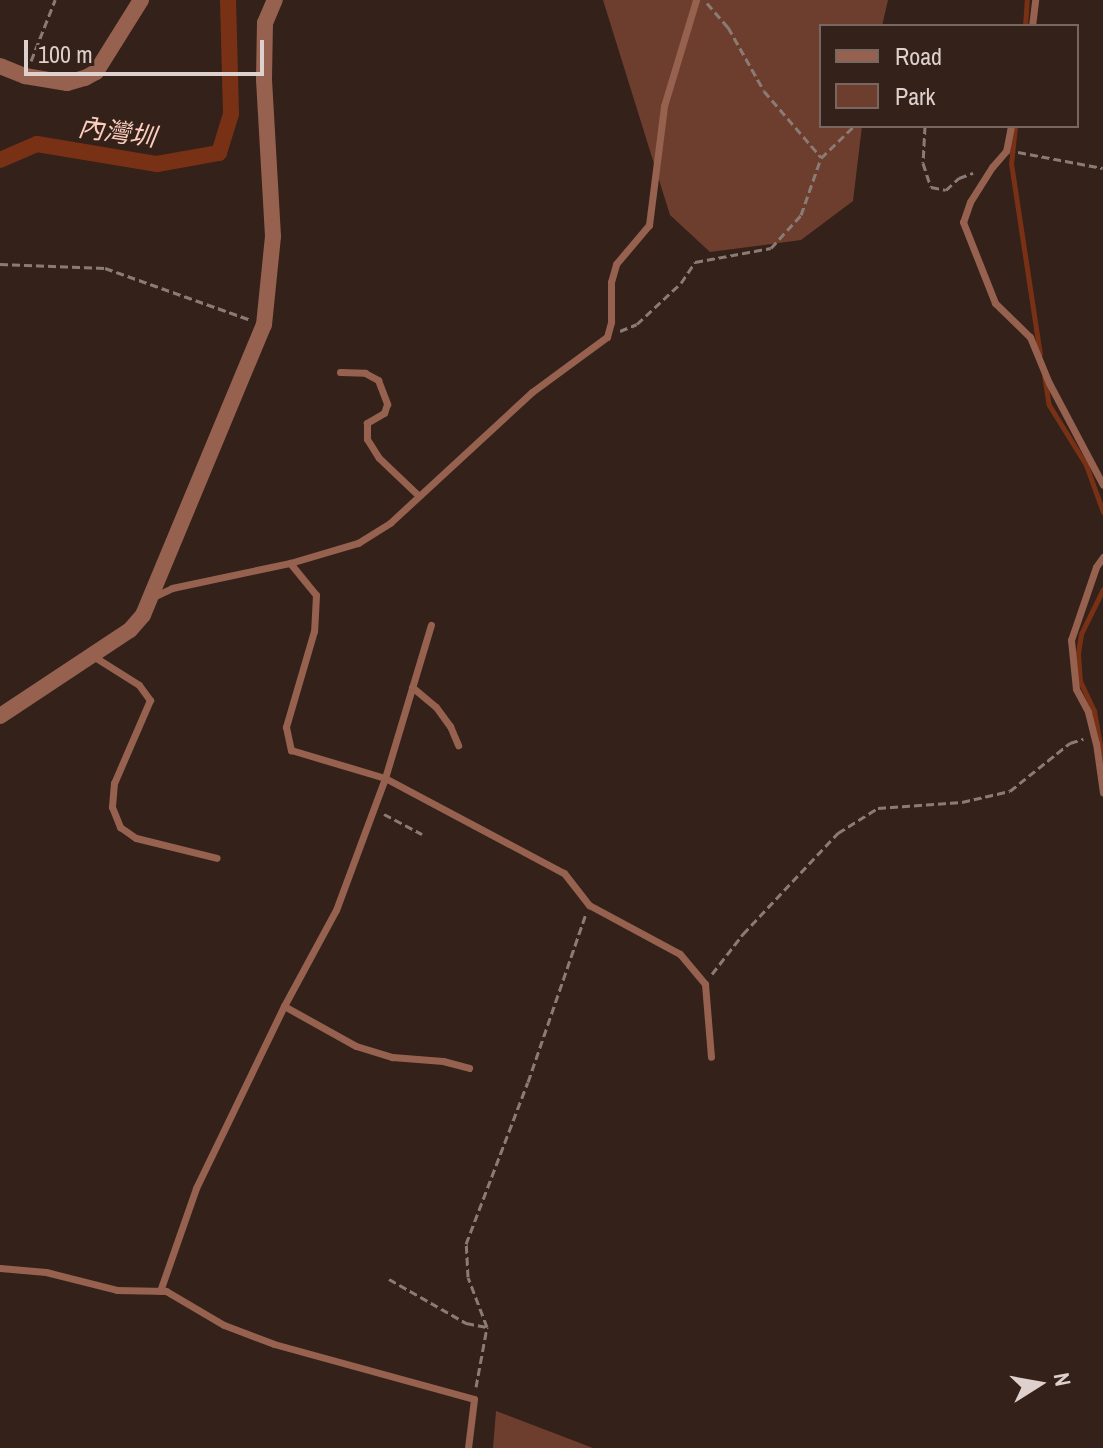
<!DOCTYPE html>
<meta charset="utf-8">
<style>
body{margin:0}
#map{position:relative;width:1103px;height:1448px;overflow:hidden;background:#34211a;font-family:"Archivo Narrow","Noto Sans TC",sans-serif}
div>[style]{position:absolute}
.green>*{inset:0;background:#6d3e2e}
.stream>*{height:5px;margin:-2.5px;padding:0 2.5px;transform-origin:2.5px;border-radius:2.5px;background:#793116}
.canal>*{height:16px;margin:-8px;padding:0 8px;transform-origin:8px;border-radius:8px;background:#793116}
.path>*{height:3px;margin-top:-1.5px;transform-origin:0;background:repeating-linear-gradient(90deg,#8b7b75 0 8px,transparent 0 12px)}
.service>*{height:7px;margin:-3.5px;padding:0 3.5px;transform-origin:3.5px;border-radius:3.5px;background:#96614e}
.tertiary>*{height:16px;margin:-8px;padding:0 8px;transform-origin:8px;border-radius:8px;background:#96614e}
span{translate:-50% -50%;white-space:nowrap;text-align:center;line-height:1.15;-webkit-text-stroke:8px #34211a;paint-order:stroke}
.water-label{font-size:26px;color:#facdbd;font-style:italic}
.legend{position:absolute;left:819px;top:24px;width:260px;height:104px;box-sizing:border-box;background:#34211a;border:2px solid #786761;margin:0;padding:10px 14px;list-style:none;font-size:24px;color:#ded0cc}
.legend li{display:flex;align-items:center;gap:16px;height:40px}
.legend b{width:40px;border:2px solid #786761}
.north{position:absolute;left:999px;top:1344px;width:80px;height:80px;-webkit-text-stroke:6px #34211a;paint-order:stroke;rotate:79deg;font-size:22px;font-weight:700;line-height:32px;text-align:center;color:#ded0cc}
.north::after{content:'';display:block;margin:auto;width:28px;height:36px;background:#ded0cc;clip-path:polygon(50% 0,100% 100%,50% 72%,0 100%)}
.scale{position:absolute;left:24px;top:40px;width:240px;height:36px;box-sizing:border-box;border:4px solid #ded0cc;border-top:0;padding-left:10px;font-size:24px;line-height:28px;white-space:nowrap;color:#ded0cc;-webkit-text-stroke:6px #34211a;paint-order:stroke}
</style>
<div id="map">
<div class="green">
<i style="clip-path:polygon(603px 0,888px 0,882px 26px,821px 26px,821px 126px,862px 126px,853px 201px,801px 240px,710px 252px,670px 215px)"></i>
<i style="clip-path:polygon(496px 1411px,593px 1448px,493px 1448px)"></i>
</div>
<div class="stream">
<i style="left:1025px;top:26px;width:26px;rotate:-86deg"></i>
<i style="left:1015px;top:126px;width:37px;rotate:96deg"></i>
<i style="left:1011px;top:163px;width:193px;rotate:81.4deg"></i>
<i style="left:1044px;top:375px;width:30px;rotate:81deg"></i>
<i style="left:1049px;top:405px;width:70px;rotate:58.3deg"></i>
<i style="left:1086px;top:465px;width:50px;rotate:70.1deg"></i>
<i style="left:1103px;top:589px;width:50px;rotate:116.1deg"></i>
<i style="left:1081px;top:634px;width:20px;rotate:99deg"></i>
<i style="left:1078px;top:654px;width:27px;rotate:86deg"></i>
<i style="left:1080px;top:681px;width:33px;rotate:65deg"></i>
<i style="left:1094px;top:711px;width:52px;rotate:80deg"></i>
</div>
<div class="canal">
<i style="left:0;top:160px;width:40px;rotate:-23.4deg"></i>
<i style="left:37px;top:144px;width:122px;rotate:9.5deg"></i>
<i style="left:157px;top:164px;width:63px;rotate:-10.1deg"></i>
<i style="left:219px;top:153px;width:41px;rotate:-72.9deg"></i>
<i style="left:231px;top:114px;width:114px;rotate:-91.5deg"></i>
</div>
<div class="path">
<i style="left:707px;top:3px;width:32px;rotate:49deg"></i>
<i style="left:728px;top:27px;width:73px;rotate:60.6deg"></i>
<i style="left:764px;top:91px;width:87px;rotate:49.2deg"></i>
<i style="left:31px;top:61px;width:66px;rotate:-68.5deg"></i>
<i style="left:925px;top:126px;width:37px;rotate:93deg"></i>
<i style="left:923px;top:163px;width:25px;rotate:72deg"></i>
<i style="left:931px;top:187px;width:15px;rotate:11deg"></i>
<i style="left:946px;top:190px;width:18px;rotate:-43deg"></i>
<i style="left:959px;top:178px;width:15px;rotate:-20deg"></i>
<i style="left:1018px;top:152px;width:86px;rotate:10.7deg"></i>
<i style="left:0;top:264px;width:105px;rotate:2.2deg"></i>
<i style="left:105px;top:268px;width:155px;rotate:19.6deg"></i>
<i style="left:620px;top:331px;width:18px;rotate:-22deg"></i>
<i style="left:637px;top:324px;width:60px;rotate:-43deg"></i>
<i style="left:681px;top:283px;width:25px;rotate:-56deg"></i>
<i style="left:695px;top:262px;width:77px;rotate:-10.4deg"></i>
<i style="left:771px;top:248px;width:45px;rotate:-47.7deg"></i>
<i style="left:801px;top:215px;width:60px;rotate:-70.7deg"></i>
<i style="left:821px;top:158px;width:46px;rotate:-44.1deg"></i>
<i style="left:384px;top:814px;width:43px;rotate:27.8deg"></i>
<i style="left:712px;top:974px;width:51px;rotate:-52.2deg"></i>
<i style="left:743px;top:934px;width:139px;rotate:-46.8deg"></i>
<i style="left:838px;top:833px;width:47px;rotate:-32deg"></i>
<i style="left:878px;top:808px;width:84px;rotate:-4.1deg"></i>
<i style="left:962px;top:802px;width:49px;rotate:-12.9deg"></i>
<i style="left:1010px;top:791px;width:77px;rotate:-38.7deg"></i>
<i style="left:1070px;top:743px;width:14px;rotate:-17deg"></i>
<i style="left:389px;top:1279px;width:89px;rotate:29.7deg"></i>
<i style="left:466px;top:1323px;width:21px;rotate:11deg"></i>
<i style="left:476px;top:1387px;width:61px;rotate:-79.6deg"></i>
<i style="left:487px;top:1327px;width:53px;rotate:-110.8deg"></i>
<i style="left:468px;top:1277px;width:33px;rotate:-93deg"></i>
<i style="left:466px;top:1244px;width:173px;rotate:-69.1deg"></i>
<i style="left:528px;top:1082px;width:176px;rotate:-71deg"></i>
</div>
<div class="service">
<i style="left:1032px;top:26px;width:26px;rotate:-83deg"></i>
<i style="left:1011px;top:126px;width:25px;rotate:101deg"></i>
<i style="left:1006px;top:151px;width:21px;rotate:131deg"></i>
<i style="left:992px;top:167px;width:41px;rotate:122.2deg"></i>
<i style="left:970px;top:202px;width:21px;rotate:109deg"></i>
<i style="left:963px;top:222px;width:87px;rotate:68.4deg"></i>
<i style="left:995px;top:303px;width:49px;rotate:44.2deg"></i>
<i style="left:1030px;top:337px;width:50px;rotate:67.6deg"></i>
<i style="left:1049px;top:383px;width:115px;rotate:62.1deg"></i>
<i style="left:340px;top:372px;width:25px;rotate:2deg"></i>
<i style="left:365px;top:373px;width:15px;rotate:28deg"></i>
<i style="left:378px;top:380px;width:26px;rotate:69deg"></i>
<i style="left:387px;top:404px;width:9px;rotate:108deg"></i>
<i style="left:384px;top:413px;width:20px;rotate:150deg"></i>
<i style="left:367px;top:423px;width:16px;rotate:90deg"></i>
<i style="left:367px;top:439px;width:22px;rotate:58deg"></i>
<i style="left:379px;top:458px;width:54px;rotate:43.5deg"></i>
<i style="left:1103px;top:557px;width:12px;rotate:125deg"></i>
<i style="left:1096px;top:567px;width:77px;rotate:108.9deg"></i>
<i style="left:1071px;top:640px;width:49px;rotate:84.2deg"></i>
<i style="left:1076px;top:689px;width:26px;rotate:62deg"></i>
<i style="left:1088px;top:712px;width:32px;rotate:76deg"></i>
<i style="left:1096px;top:743px;width:50px;rotate:82deg"></i>
<i style="left:290px;top:563px;width:41px;rotate:50.9deg"></i>
<i style="left:316px;top:595px;width:36px;rotate:93deg"></i>
<i style="left:314px;top:631px;width:100px;rotate:106.3deg"></i>
<i style="left:286px;top:727px;width:24px;rotate:78deg"></i>
<i style="left:291px;top:750px;width:98px;rotate:16.6deg"></i>
<i style="left:385px;top:778px;width:203px;rotate:28deg"></i>
<i style="left:564px;top:873px;width:41px;rotate:52deg"></i>
<i style="left:589px;top:905px;width:103px;rotate:28.3deg"></i>
<i style="left:680px;top:954px;width:39px;rotate:50deg"></i>
<i style="left:705px;top:984px;width:73px;rotate:85.3deg"></i>
<i style="left:153px;top:597px;width:21px;rotate:-25deg"></i>
<i style="left:172px;top:588px;width:121px;rotate:-12deg"></i>
<i style="left:290px;top:563px;width:71px;rotate:-16.4deg"></i>
<i style="left:358px;top:543px;width:38px;rotate:-32deg"></i>
<i style="left:390px;top:523px;width:193px;rotate:-42.7deg"></i>
<i style="left:532px;top:392px;width:93px;rotate:-36.3deg"></i>
<i style="left:607px;top:337px;width:16px;rotate:-75deg"></i>
<i style="left:611px;top:322px;width:40px;rotate:-90deg"></i>
<i style="left:611px;top:282px;width:19px;rotate:-74deg"></i>
<i style="left:616px;top:264px;width:51px;rotate:-49.8deg"></i>
<i style="left:649px;top:225px;width:120px;rotate:-82.8deg"></i>
<i style="left:664px;top:106px;width:111px;rotate:-73.2deg"></i>
<i style="left:93px;top:656px;width:54px;rotate:32.2deg"></i>
<i style="left:139px;top:685px;width:19px;rotate:54deg"></i>
<i style="left:150px;top:700px;width:90px;rotate:113.4deg"></i>
<i style="left:114px;top:783px;width:24px;rotate:95deg"></i>
<i style="left:112px;top:807px;width:22px;rotate:68deg"></i>
<i style="left:120px;top:827px;width:19px;rotate:35deg"></i>
<i style="left:136px;top:838px;width:83px;rotate:13.9deg"></i>
<i style="left:412px;top:687px;width:31px;rotate:40deg"></i>
<i style="left:436px;top:707px;width:24px;rotate:54deg"></i>
<i style="left:450px;top:726px;width:21px;rotate:67deg"></i>
<i style="left:284px;top:1006px;width:82px;rotate:29.1deg"></i>
<i style="left:356px;top:1046px;width:38px;rotate:17deg"></i>
<i style="left:392px;top:1057px;width:51px;rotate:4.5deg"></i>
<i style="left:443px;top:1061px;width:27px;rotate:15deg"></i>
<i style="left:0;top:1268px;width:46px;rotate:5deg"></i>
<i style="left:46px;top:1272px;width:73px;rotate:14.2deg"></i>
<i style="left:117px;top:1290px;width:49px;rotate:1.2deg"></i>
<i style="left:166px;top:1291px;width:67px;rotate:30.4deg"></i>
<i style="left:224px;top:1325px;width:53px;rotate:20.8deg"></i>
<i style="left:274px;top:1344px;width:207px;rotate:15.4deg"></i>
<i style="left:474px;top:1399px;width:49px;rotate:97deg"></i>
<i style="left:160px;top:1291px;width:109px;rotate:-70.7deg"></i>
<i style="left:196px;top:1188px;width:202px;rotate:-64.2deg"></i>
<i style="left:284px;top:1006px;width:109px;rotate:-61.6deg"></i>
<i style="left:336px;top:910px;width:141px;rotate:-69.6deg"></i>
<i style="left:385px;top:778px;width:160px;rotate:-73.3deg"></i>
</div>
<div class="tertiary">
<i style="left:0;top:66px;width:27px;rotate:22deg"></i>
<i style="left:25px;top:76px;width:43px;rotate:9.5deg"></i>
<i style="left:67px;top:83px;width:19px;rotate:-16deg"></i>
<i style="left:85px;top:78px;width:13px;rotate:-29deg"></i>
<i style="left:96px;top:72px;width:85px;rotate:-58deg"></i>
<i style="left:0;top:716px;width:156px;rotate:-33.5deg"></i>
<i style="left:130px;top:630px;width:20px;rotate:-49deg"></i>
<i style="left:143px;top:615px;width:314px;rotate:-67.4deg"></i>
<i style="left:264px;top:325px;width:89px;rotate:-84.2deg"></i>
<i style="left:273px;top:236px;width:157px;rotate:-93.3deg"></i>
<i style="left:264px;top:79px;width:56px;rotate:-89deg"></i>
<i style="left:265px;top:23px;width:25px;rotate:-67deg"></i>
</div>
<div class="water-label">
<span style="left:117px;top:132px;rotate:8deg">內灣圳</span>
</div>
<ul class="legend">
<li><b style="height:10px;background:#96614e"></b>Road</li>
<li><b style="height:22px;background:#6d3e2e"></b>Park</li>
</ul>
<div class="north">N</div>
<div class="scale">100 m</div>
</div>
